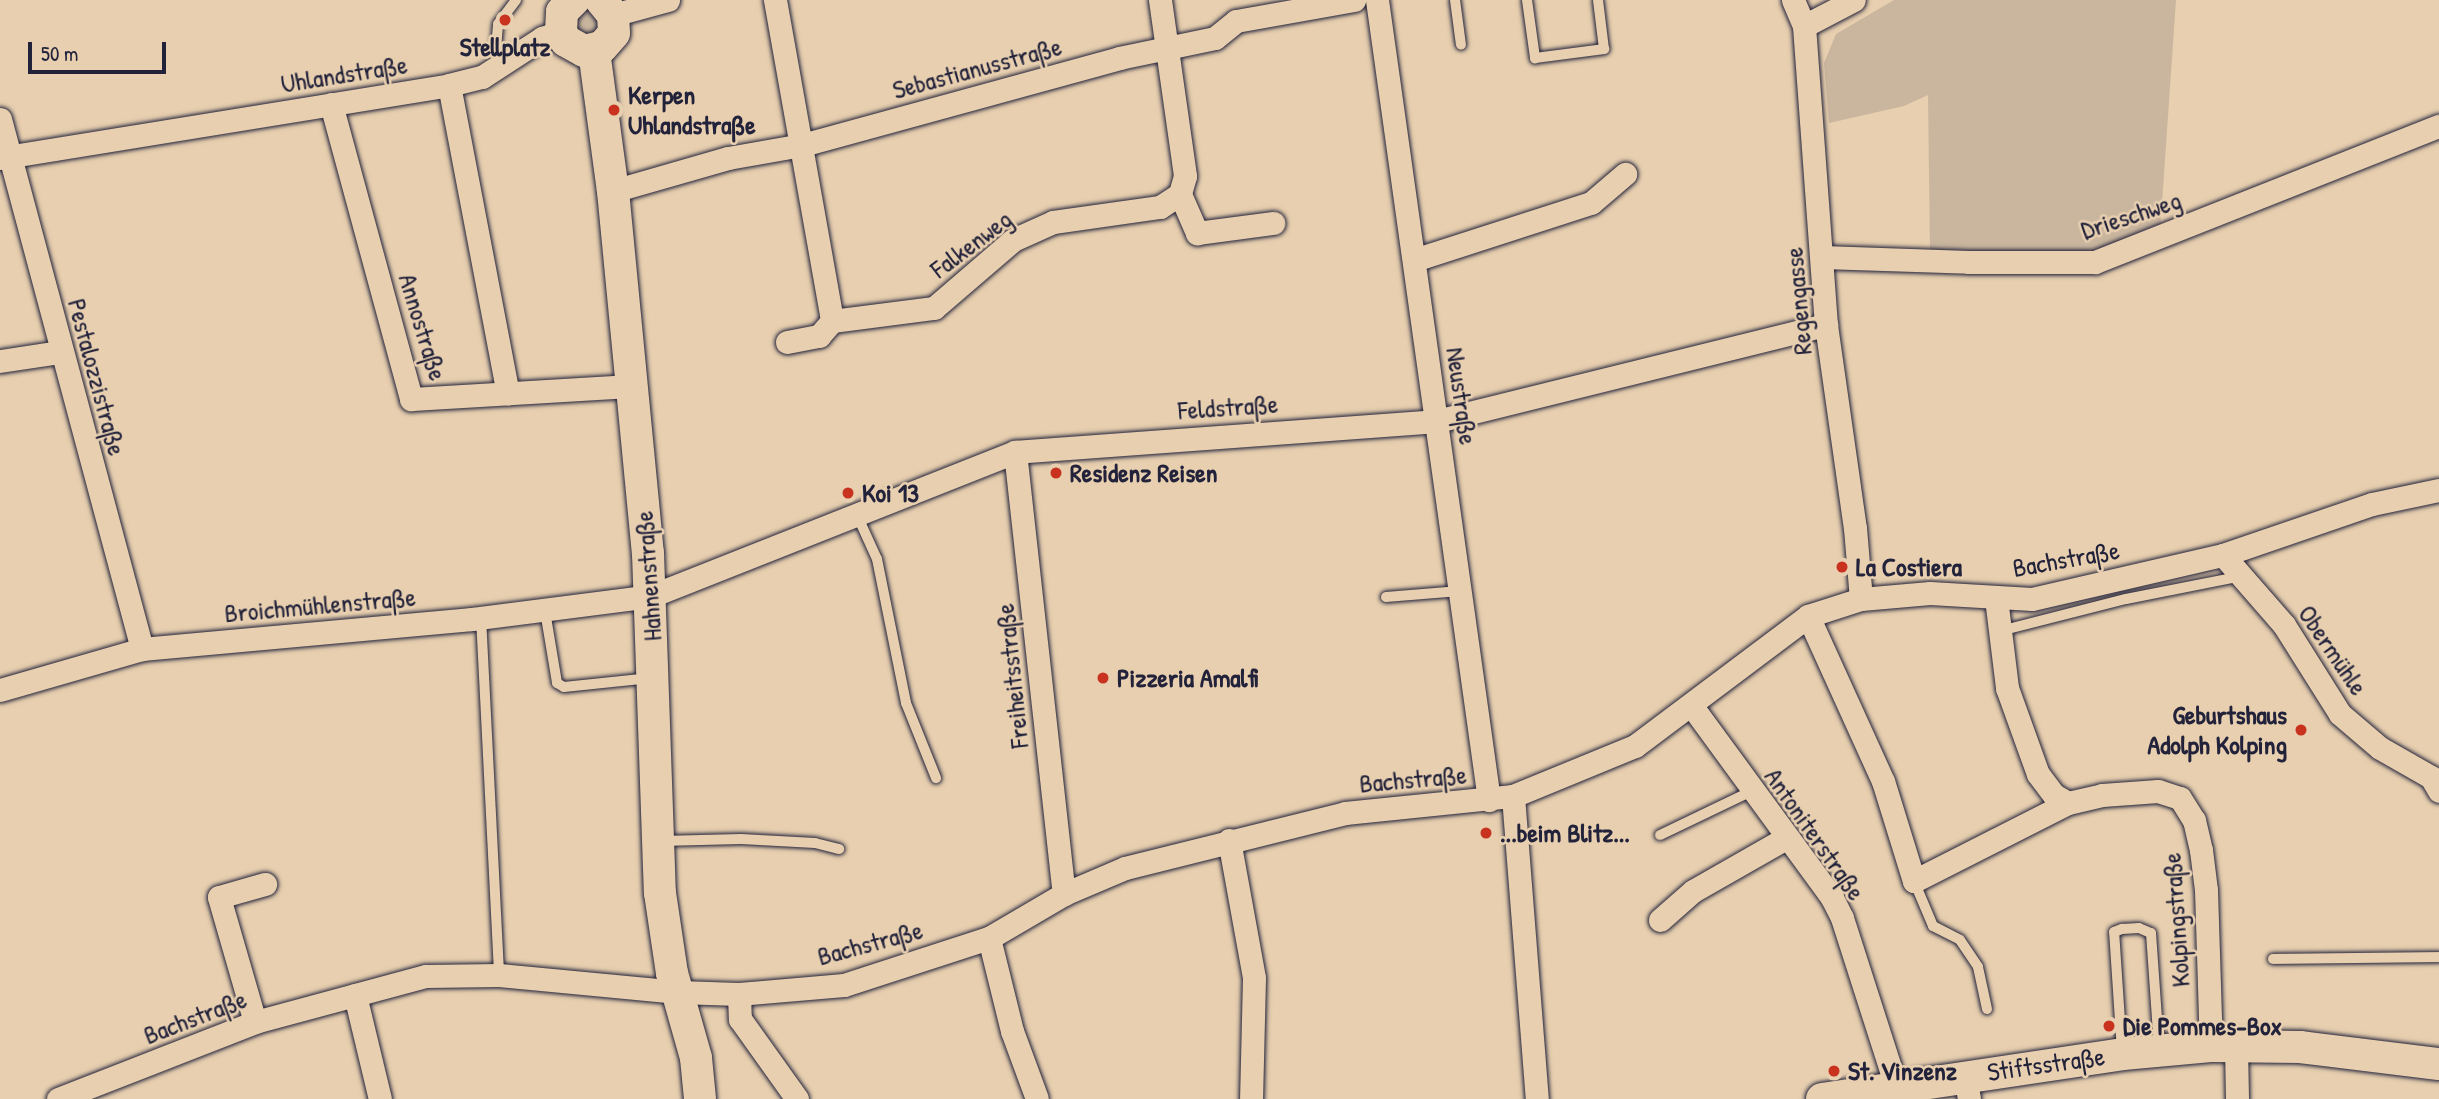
<!DOCTYPE html>
<meta charset="utf-8">
<style>
body{margin:0}
#map{position:relative;width:2439px;height:1099px;overflow:hidden;background:#e7cfaf;font-family:"Patrick Hand",sans-serif}
div>[style]{position:absolute}
.green>*{inset:0;background:#cab69e}
.round{border-radius:50%}
.roads{filter:drop-shadow(0 0 2px #22223b) drop-shadow(0 0 2px #22223b)}
.lane>*{height:10px;margin:-5px;padding:0 5px;transform-origin:5px;border-radius:5px;background:#e7cfaf}
.street>*{height:23px;margin:-11.5px;padding:0 11.5px;transform-origin:11.5px;border-radius:11.5px;background:#e7cfaf}
.secondary>*{height:32px;margin:-16px;padding:0 16px;transform-origin:16px;border-radius:16px;background:#e7cfaf}
.dots>*{width:19px;height:19px;translate:-50% -50%;box-sizing:border-box;border:4px solid #e7cfaf;border-radius:50%}
span{translate:-50% -50%;white-space:nowrap;text-align:center;line-height:1.15;-webkit-text-stroke:5px #e7cfaf;paint-order:stroke}
.poi-label{font-size:26px;color:#22223b;font-weight:700}
.left{translate:0 -50%;text-align:left}
.right{translate:-100% -50%;text-align:right}
.street-label{font-size:26px;color:#22223b}
.scale{position:absolute;left:28px;top:42px;width:138px;height:32px;box-sizing:border-box;border:4px solid #22223b;border-top:0;padding-left:9px;font-size:21px;line-height:24px;white-space:nowrap;color:#22223b;-webkit-text-stroke:5px #e7cfaf;paint-order:stroke}
</style>
<div id="map">
<div class="green">
<i style="clip-path:polygon(1894px 0,2176px 0,2160px 232px,2098px 257px,1930px 251px,1928px 95px,1904px 106px,1829px 123px,1824px 63px,1836px 34px)"></i>
<i class="round" style="left:576px;top:13px;width:22px;height:22px"></i>
</div>
<div class="roads">
<div class="lane">
<i style="left:1455px;top:0;width:45px;rotate:82.4deg"></i>
<i style="left:1527px;top:0;width:59px;rotate:82.1deg"></i>
<i style="left:1535px;top:58px;width:70px;rotate:-7.4deg"></i>
<i style="left:1604px;top:49px;width:49px;rotate:-97deg"></i>
<i style="left:503px;top:63px;width:17px;rotate:-115deg"></i>
<i style="left:496px;top:48px;width:24px;rotate:-85deg"></i>
<i style="left:498px;top:24px;width:30px;rotate:-53deg"></i>
<i style="left:857px;top:515px;width:48px;rotate:65.6deg"></i>
<i style="left:877px;top:559px;width:147px;rotate:78.6deg"></i>
<i style="left:906px;top:703px;width:81px;rotate:68.2deg"></i>
<i style="left:1386px;top:597px;width:74px;rotate:-4.6deg"></i>
<i style="left:545px;top:611px;width:73px;rotate:80.5deg"></i>
<i style="left:557px;top:683px;width:8px;rotate:30deg"></i>
<i style="left:564px;top:687px;width:87px;rotate:-5.9deg"></i>
<i style="left:481px;top:617px;width:358px;rotate:87.1deg"></i>
<i style="left:2000px;top:631px;width:130px;rotate:-14.3deg"></i>
<i style="left:2126px;top:599px;width:118px;rotate:-11.2deg"></i>
<i style="left:1660px;top:835px;width:102px;rotate:-25.6deg"></i>
<i style="left:661px;top:841px;width:80px;rotate:-1.4deg"></i>
<i style="left:741px;top:839px;width:74px;rotate:3.1deg"></i>
<i style="left:815px;top:843px;width:25px;rotate:14deg"></i>
<i style="left:1914px;top:881px;width:49px;rotate:67.1deg"></i>
<i style="left:1933px;top:926px;width:30px;rotate:27deg"></i>
<i style="left:1960px;top:940px;width:32px;rotate:56deg"></i>
<i style="left:1978px;top:967px;width:43px;rotate:77.9deg"></i>
<i style="left:2273px;top:959px;width:166px;rotate:-0.7deg"></i>
<i style="left:2122px;top:1051px;width:119px;rotate:-93.8deg"></i>
<i style="left:2114px;top:932px;width:9px;rotate:-21deg"></i>
<i style="left:2122px;top:929px;width:17px;rotate:-3deg"></i>
<i style="left:2139px;top:928px;width:13px;rotate:23deg"></i>
<i style="left:2151px;top:933px;width:114px;rotate:86deg"></i>
</div>
<div class="street">
<i style="left:775px;top:0;width:326px;rotate:79.9deg"></i>
<i style="left:832px;top:321px;width:103px;rotate:-7.3deg"></i>
<i style="left:934px;top:308px;width:104px;rotate:-40.7deg"></i>
<i style="left:1013px;top:240px;width:44px;rotate:-24.2deg"></i>
<i style="left:1053px;top:222px;width:108px;rotate:-8deg"></i>
<i style="left:1160px;top:207px;width:24px;rotate:-33deg"></i>
<i style="left:1160px;top:0;width:178px;rotate:81.9deg"></i>
<i style="left:1185px;top:176px;width:19px;rotate:106deg"></i>
<i style="left:1180px;top:194px;width:43px;rotate:66.4deg"></i>
<i style="left:1197px;top:233px;width:77px;rotate:-7.5deg"></i>
<i style="left:1377px;top:0;width:808px;rotate:82.03deg"></i>
<i style="left:1793px;top:0;width:28px;rotate:67deg"></i>
<i style="left:1804px;top:26px;width:300px;rotate:85.8deg"></i>
<i style="left:1826px;top:325px;width:205px;rotate:81.9deg"></i>
<i style="left:1855px;top:528px;width:71px;rotate:85.2deg"></i>
<i style="left:613px;top:15px;width:57px;rotate:-15.3deg"></i>
<i style="left:1804px;top:26px;width:56px;rotate:-27.5deg"></i>
<i style="left:449px;top:85px;width:314px;rotate:79.2deg"></i>
<i style="left:331px;top:104px;width:306px;rotate:74.8deg"></i>
<i style="left:411px;top:399px;width:221px;rotate:-3.4deg"></i>
<i style="left:0;top:119px;width:549px;rotate:75deg"></i>
<i style="left:0;top:158px;width:455px;rotate:-9.2deg"></i>
<i style="left:449px;top:85px;width:34px;rotate:-14deg"></i>
<i style="left:482px;top:77px;width:72px;rotate:-33deg"></i>
<i style="left:542px;top:38px;width:20px;rotate:-18deg"></i>
<i style="left:613px;top:191px;width:120px;rotate:-16deg"></i>
<i style="left:728px;top:158px;width:75px;rotate:-10deg"></i>
<i style="left:802px;top:145px;width:329px;rotate:-15.3deg"></i>
<i style="left:1119px;top:58px;width:98px;rotate:-11.8deg"></i>
<i style="left:1215px;top:38px;width:27px;rotate:-39deg"></i>
<i style="left:1236px;top:21px;width:120px;rotate:-10.1deg"></i>
<i style="left:1822px;top:257px;width:147px;rotate:1.9deg"></i>
<i style="left:1969px;top:262px;width:126px"></i>
<i style="left:2095px;top:262px;width:370px;rotate:-21.6deg"></i>
<i style="left:1414px;top:260px;width:186px;rotate:-17.9deg"></i>
<i style="left:1591px;top:203px;width:45px;rotate:-40.5deg"></i>
<i style="left:787px;top:342px;width:33px;rotate:-11deg"></i>
<i style="left:819px;top:336px;width:20px;rotate:-49deg"></i>
<i style="left:0;top:361px;width:61px;rotate:-8.5deg"></i>
<i style="left:1015px;top:452px;width:445px;rotate:83.7deg"></i>
<i style="left:2223px;top:555px;width:93px;rotate:48.9deg"></i>
<i style="left:2284px;top:625px;width:105px;rotate:57.8deg"></i>
<i style="left:2340px;top:714px;width:52px;rotate:40.4deg"></i>
<i style="left:2380px;top:748px;width:59px;rotate:29.6deg"></i>
<i style="left:2431px;top:777px;width:16px;rotate:60deg"></i>
<i style="left:1996px;top:598px;width:91px;rotate:83deg"></i>
<i style="left:2007px;top:688px;width:91px;rotate:70.2deg"></i>
<i style="left:2038px;top:774px;width:26px;rotate:53deg"></i>
<i style="left:2054px;top:795px;width:16px;rotate:30deg"></i>
<i style="left:1808px;top:616px;width:181px;rotate:65.6deg"></i>
<i style="left:1883px;top:781px;width:105px;rotate:72.8deg"></i>
<i style="left:1914px;top:881px;width:173px;rotate:-26.9deg"></i>
<i style="left:2068px;top:803px;width:35px;rotate:-13deg"></i>
<i style="left:2102px;top:795px;width:56px;rotate:-4.1deg"></i>
<i style="left:2158px;top:791px;width:23px;rotate:18deg"></i>
<i style="left:2180px;top:798px;width:26px;rotate:58deg"></i>
<i style="left:2194px;top:820px;width:31px;rotate:77deg"></i>
<i style="left:2201px;top:850px;width:40px;rotate:82.9deg"></i>
<i style="left:2206px;top:890px;width:156px;rotate:88.2deg"></i>
<i style="left:0;top:690px;width:148px;rotate:-16.1deg"></i>
<i style="left:142px;top:649px;width:331px;rotate:-5.2deg"></i>
<i style="left:472px;top:619px;width:180px;rotate:-7.3deg"></i>
<i style="left:651px;top:596px;width:391px;rotate:-21.6deg"></i>
<i style="left:1015px;top:452px;width:423px;rotate:-4.2deg"></i>
<i style="left:1437px;top:421px;width:401px;rotate:-13.9deg"></i>
<i style="left:1691px;top:705px;width:239px;rotate:53.8deg"></i>
<i style="left:1832px;top:898px;width:22px;rotate:63deg"></i>
<i style="left:1842px;top:918px;width:176px;rotate:72.2deg"></i>
<i style="left:1513px;top:796px;width:304px;rotate:85.5deg"></i>
<i style="left:1229px;top:840px;width:140px;rotate:79.7deg"></i>
<i style="left:1254px;top:978px;width:121px;rotate:91.4deg"></i>
<i style="left:1660px;top:920px;width:44px;rotate:-41.3deg"></i>
<i style="left:1693px;top:891px;width:107px;rotate:-29.7deg"></i>
<i style="left:989px;top:938px;width:96px;rotate:76.1deg"></i>
<i style="left:1012px;top:1031px;width:72px;rotate:69.8deg"></i>
<i style="left:739px;top:994px;width:25px;rotate:88deg"></i>
<i style="left:740px;top:1019px;width:98px;rotate:54.5deg"></i>
<i style="left:355px;top:995px;width:107px;rotate:76.5deg"></i>
<i style="left:255px;top:1022px;width:130px;rotate:-106.1deg"></i>
<i style="left:219px;top:897px;width:48px;rotate:-15.8deg"></i>
<i style="left:2236px;top:1046px;width:53px;rotate:88.9deg"></i>
<i style="left:1965px;top:1076px;width:23px;rotate:80deg"></i>
<i style="left:58px;top:1099px;width:212px;rotate:-21.3deg"></i>
<i style="left:255px;top:1022px;width:177px;rotate:-15.1deg"></i>
<i style="left:426px;top:976px;width:73px;rotate:-0.8deg"></i>
<i style="left:499px;top:975px;width:180px;rotate:5.4deg"></i>
<i style="left:678px;top:992px;width:61px;rotate:1.9deg"></i>
<i style="left:739px;top:994px;width:105px;rotate:-4.9deg"></i>
<i style="left:844px;top:985px;width:152px;rotate:-18deg"></i>
<i style="left:989px;top:938px;width:87px;rotate:-30.4deg"></i>
<i style="left:1064px;top:894px;width:66px;rotate:-23.1deg"></i>
<i style="left:1125px;top:868px;width:227px;rotate:-14deg"></i>
<i style="left:1345px;top:813px;width:169px;rotate:-5.8deg"></i>
<i style="left:1513px;top:796px;width:132px;rotate:-22.3deg"></i>
<i style="left:1635px;top:746px;width:216px;rotate:-36.9deg"></i>
<i style="left:1808px;top:616px;width:56px;rotate:-17.8deg"></i>
<i style="left:1861px;top:599px;width:69px;rotate:-5deg"></i>
<i style="left:1930px;top:593px;width:102px;rotate:3.4deg"></i>
<i style="left:2032px;top:599px;width:196px;rotate:-13deg"></i>
<i style="left:2223px;top:555px;width:157px;rotate:-18.9deg"></i>
<i style="left:2372px;top:504px;width:68px;rotate:-11.8deg"></i>
</div>
<div class="secondary">
<i style="left:574px;top:0;width:17px;rotate:135deg"></i>
<i style="left:562px;top:12px;width:20px;rotate:93deg"></i>
<i style="left:561px;top:32px;width:10px;rotate:61deg"></i>
<i style="left:566px;top:41px;width:21px;rotate:29deg"></i>
<i style="left:584px;top:51px;width:18px;rotate:-13deg"></i>
<i style="left:602px;top:47px;width:18px;rotate:-49deg"></i>
<i style="left:614px;top:33px;width:18px;rotate:-93deg"></i>
<i style="left:613px;top:15px;width:19px;rotate:-129deg"></i>
<i style="left:594px;top:51px;width:141px;rotate:82.3deg"></i>
<i style="left:613px;top:191px;width:364px;rotate:84.5deg"></i>
<i style="left:648px;top:553px;width:340px;rotate:88deg"></i>
<i style="left:660px;top:893px;width:81px;rotate:81.5deg"></i>
<i style="left:672px;top:973px;width:88px;rotate:74.2deg"></i>
<i style="left:696px;top:1058px;width:41px;rotate:84.4deg"></i>
<i style="left:1822px;top:1099px;width:304px;rotate:-8.5deg"></i>
<i style="left:2123px;top:1054px;width:88px;rotate:-5.2deg"></i>
<i style="left:2211px;top:1046px;width:89px;rotate:0.6deg"></i>
<i style="left:2300px;top:1047px;width:140px;rotate:7deg"></i>
</div>
</div>
<div class="dots">
<i style="left:505px;top:20px;background:#c8321e"></i>
<i style="left:614px;top:110px;background:#c8321e"></i>
<i style="left:1056px;top:473px;background:#c8321e"></i>
<i style="left:848px;top:493px;background:#c8321e"></i>
<i style="left:1842px;top:567px;background:#c8321e"></i>
<i style="left:1103px;top:678px;background:#c8321e"></i>
<i style="left:2301px;top:730px;background:#c8321e"></i>
<i style="left:1486px;top:833px;background:#c8321e"></i>
<i style="left:2109px;top:1026px;background:#c8321e"></i>
<i style="left:1834px;top:1071px;background:#c8321e"></i>
</div>
<div class="poi-label">
<span style="left:505px;top:47px">Stellplatz</span>
<span class="left" style="left:628px;top:110px">Kerpen<br>Uhlandstraße</span>
<span class="left" style="left:1070px;top:473px">Residenz Reisen</span>
<span class="left" style="left:862px;top:493px">Koi 13</span>
<span class="left" style="left:1856px;top:567px">La Costiera</span>
<span class="left" style="left:1117px;top:678px">Pizzeria Amalfi</span>
<span class="right" style="left:2287px;top:730px">Geburtshaus<br>Adolph Kolping</span>
<span class="left" style="left:1500px;top:833px">...beim Blitz...</span>
<span class="left" style="left:2123px;top:1026px">Die Pommes-Box</span>
<span class="left" style="left:1848px;top:1071px">St. Vinzenz</span>
</div>
<div class="street-label">
<span style="left:977px;top:68px;rotate:-15deg">Sebastianusstraße</span>
<span style="left:344px;top:74px;rotate:-9deg">Uhlandstraße</span>
<span style="left:2131px;top:215px;rotate:-18deg">Drieschweg</span>
<span style="left:971px;top:244px;rotate:-37deg">Falkenweg</span>
<span style="left:1798px;top:301px;rotate:-95deg">Regengasse</span>
<span style="left:423px;top:327px;rotate:73deg">Annostraße</span>
<span style="left:97px;top:377px;rotate:75deg">Pestalozzistraße</span>
<span style="left:1462px;top:396px;rotate:82deg">Neustraße</span>
<span style="left:1228px;top:407px;rotate:-4deg">Feldstraße</span>
<span style="left:2066px;top:559px;rotate:-10deg">Bachstraße</span>
<span style="left:648px;top:576px;rotate:-94deg">Hahnenstraße</span>
<span style="left:320px;top:605px;rotate:-5deg">Broichmühlenstraße</span>
<span style="left:2333px;top:650px;rotate:56deg">Obermühle</span>
<span style="left:1012px;top:676px;rotate:-96deg">Freiheitsstraße</span>
<span style="left:1413px;top:779px;rotate:-5deg">Bachstraße</span>
<span style="left:1815px;top:834px;rotate:55deg">Antoniterstraße</span>
<span style="left:2176px;top:920px;rotate:-94deg">Kolpingstraße</span>
<span style="left:870px;top:943px;rotate:-15deg">Bachstraße</span>
<span style="left:195px;top:1017px;rotate:-21deg">Bachstraße</span>
<span style="left:2046px;top:1064px;rotate:-8deg">Stiftsstraße</span>
</div>
<div class="scale">50 m</div>
</div>
